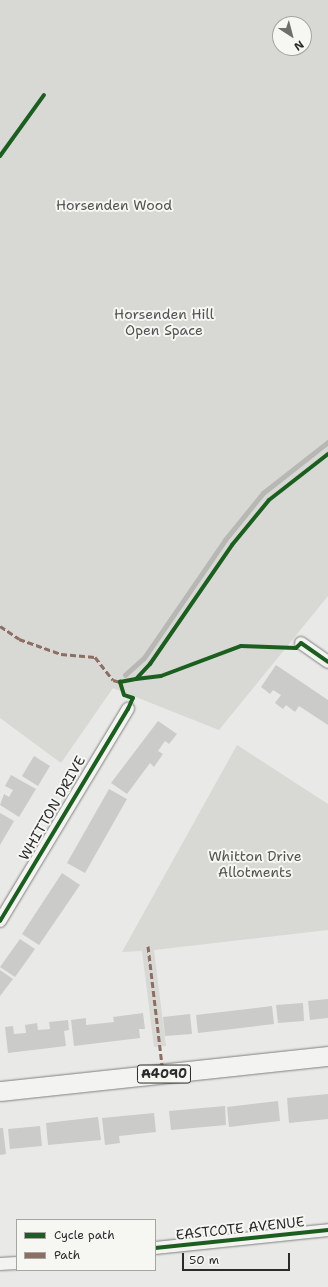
<!DOCTYPE html>
<style>
body{margin:0}
#map{position:relative;width:328px;height:1287px;overflow:hidden;background:#e9e9e7;font-family:"Shantell Sans",sans-serif}
div>[style]{position:absolute}
.green>*{inset:0;background:#d8d8d5}
.stream>*{height:4.5px;margin:-2.25px;padding:0 2.25px;transform-origin:2.25px;border-radius:2.25px;background:#b7b7b4}
.building>*{inset:0;background:#cbcbca}
.roads{filter:drop-shadow(0 0 1px #808080) drop-shadow(0 0 1px #808080)}
.minor>*{height:12px;margin:-6px;padding:0 6px;transform-origin:6px;border-radius:6px;background:#f3f3f1}
.primary>*{height:19px;margin:-9.5px;padding:0 9.5px;transform-origin:9.5px;border-radius:9.5px;background:#f3f3f1}
.quiet>*{height:3px;margin-top:-1.5px;transform-origin:0;background:repeating-linear-gradient(90deg,#8d6e63 0 6px,transparent 0 9px)}
.cycleway>*{height:4px;margin:-2px;padding:0 2px;transform-origin:2px;border-radius:2px;background:#1b5e20}
span{translate:-50% -50%;white-space:nowrap;text-align:center;line-height:1.15;-webkit-text-stroke:4px #f6f6f2;paint-order:stroke}
.shield-label span{padding:1px 3px;background:#f6f6f2;border:1px solid;border-radius:3px;-webkit-text-stroke-width:0}
.shield-label{font-size:13px;color:#2b2b2b;font-weight:700}
.park-label{font-size:14px;color:#535352}
.street-label{font-size:14px;color:#2b2b2b}
.legend{position:absolute;left:16px;top:1219px;width:140px;height:52px;box-sizing:border-box;background:#f6f6f2;border:1px solid #a5a5a2;margin:0;padding:5px 7px;list-style:none;font-size:12px;color:#2b2b2b}
.legend li{display:flex;align-items:center;gap:8px;height:20px}
.legend b{width:20px;border:1px solid #a5a5a2}
.north{position:absolute;left:272px;top:16px;width:40px;height:40px;box-sizing:border-box;background:#f6f6f2;border:1px solid #a5a5a2;border-radius:50%;rotate:144deg;font-size:11px;font-weight:700;line-height:16px;text-align:center;color:#2b2b2b}
.north::after{content:'';display:block;margin:auto;width:14px;height:18px;background:#6e6e6d;clip-path:polygon(50% 0,100% 100%,50% 72%,0 100%)}
.scale{position:absolute;left:182px;top:1253px;width:108px;height:18px;box-sizing:border-box;border:2px solid #2b2b2b;border-top:0;padding-left:5px;font-size:12px;line-height:14px;white-space:nowrap;color:#2b2b2b;-webkit-text-stroke:3px #f6f6f2;paint-order:stroke}
</style>
<div id="map">
<div class="green">
<i style="clip-path:polygon(evenodd,0 0,328px 0,328px 596px,219px 730px,113px 688px,61px 763px,0 718px,0 0,280px 24px,304px 24px,304px 48px,280px 48px,280px 24px)"></i>
<i style="clip-path:polygon(237px 745px,328px 804px,328px 930px,154px 950px,166px 1046px,154px 1047px,142px 951px,122px 952px)"></i>
</div>
<div class="stream">
<i style="left:125px;top:675px;width:25px;rotate:-42deg"></i>
<i style="left:144px;top:658px;width:143px;rotate:-55.5deg"></i>
<i style="left:225px;top:540px;width:60px;rotate:-51deg"></i>
<i style="left:263px;top:493px;width:83px;rotate:-38.1deg"></i>
</div>
<div class="building">
<i style="clip-path:polygon(276px 665px,328px 700px,328px 725px,299px 706px,295px 712px,286px 705px,283px 709px,275px 703px,281px 695px,273px 690px,270px 694px,261px 687px)"></i>
<i style="clip-path:polygon(158px 721px,177px 734px,169px 744px,165px 741px,158px 751px,163px 754px,154px 767px,150px 763px,127px 794px,111px 783px)"></i>
<i style="clip-path:polygon(34px 756px,50px 766px,38px 786px,22px 776px)"></i>
<i style="clip-path:polygon(11px 775px,36px 789px,19px 817px,0 805px,4px 794px,9px 797px,13px 790px,5px 786px)"></i>
<i style="clip-path:polygon(109px 789px,127px 799px,85px 873px,67px 863px)"></i>
<i style="clip-path:polygon(0 813px,14px 821px,0 845px)"></i>
<i style="clip-path:polygon(62px 873px,80px 885px,39px 945px,22px 934px)"></i>
<i style="clip-path:polygon(20px 939px,35px 949px,15px 977px,0 967px)"></i>
<i style="clip-path:polygon(0 970px,13px 979px,0 996px)"></i>
<i style="clip-path:polygon(328px 999px,328px 1018px,310px 1020px,308px 1001px)"></i>
<i style="clip-path:polygon(303px 1003px,304px 1021px,278px 1023px,276px 1005px)"></i>
<i style="clip-path:polygon(272px 1006px,274px 1024px,198px 1033px,196px 1015px)"></i>
<i style="clip-path:polygon(143px 1013px,145px 1029px,139px 1029px,140px 1038px,74px 1046px,71px 1020px,86px 1018px,86px 1025px,114px 1022px,113px 1017px)"></i>
<i style="clip-path:polygon(190px 1014px,192px 1034px,165px 1036px,163px 1017px)"></i>
<i style="clip-path:polygon(68px 1020px,69px 1030px,64px 1031px,66px 1046px,8px 1053px,5px 1027px,13px 1026px,14px 1034px,26px 1033px,25px 1025px,37px 1023px,38px 1030px,50px 1029px,49px 1022px)"></i>
<i style="clip-path:polygon(328px 1094px,328px 1119px,289px 1123px,287px 1098px)"></i>
<i style="clip-path:polygon(278px 1101px,280px 1121px,229px 1127px,227px 1107px)"></i>
<i style="clip-path:polygon(225px 1106px,226px 1125px,171px 1130px,169px 1111px)"></i>
<i style="clip-path:polygon(154px 1113px,156px 1132px,119px 1136px,120px 1143px,105px 1145px,102px 1118px)"></i>
<i style="clip-path:polygon(98px 1117px,101px 1140px,48px 1145px,46px 1123px)"></i>
<i style="clip-path:polygon(40px 1126px,42px 1146px,10px 1149px,8px 1129px)"></i>
<i style="clip-path:polygon(0 1128px,3px 1128px,6px 1154px,0 1155px)"></i>
</div>
<div class="roads">
<div class="minor">
<i style="left:301px;top:643px;width:33px;rotate:35deg"></i>
<i style="left:0;top:921px;width:248px;rotate:-58.9deg"></i>
<i style="left:155px;top:1248px;width:174px;rotate:-5.9deg"></i>
<i style="left:0;top:1264px;width:17px;rotate:-3deg"></i>
</div>
<div class="primary">
<i style="left:0;top:1091px;width:330px;rotate:-6.1deg"></i>
</div>
</div>
<div class="quiet">
<i style="left:0;top:626px;width:23px;rotate:34deg"></i>
<i style="left:19px;top:639px;width:45px;rotate:19.7deg"></i>
<i style="left:61px;top:654px;width:34px;rotate:5deg"></i>
<i style="left:95px;top:657px;width:29px;rotate:52deg"></i>
<i style="left:113px;top:680px;width:7px;rotate:16deg"></i>
<i style="left:148px;top:946px;width:129px;rotate:83.3deg"></i>
</div>
<div class="cycleway">
<i style="left:0;top:156px;width:75px;rotate:-54.2deg"></i>
<i style="left:136px;top:679px;width:25px;rotate:-7deg"></i>
<i style="left:161px;top:676px;width:85px;rotate:-20.6deg"></i>
<i style="left:241px;top:646px;width:55px;rotate:2.1deg"></i>
<i style="left:296px;top:648px;width:7px;rotate:-45deg"></i>
<i style="left:301px;top:643px;width:33px;rotate:35deg"></i>
<i style="left:0;top:921px;width:248px;rotate:-58.9deg"></i>
<i style="left:128px;top:709px;width:12px;rotate:-66deg"></i>
<i style="left:133px;top:698px;width:9px;rotate:-162deg"></i>
<i style="left:124px;top:695px;width:14px;rotate:-107deg"></i>
<i style="left:120px;top:682px;width:16px;rotate:-11deg"></i>
<i style="left:136px;top:679px;width:21px;rotate:-47deg"></i>
<i style="left:150px;top:664px;width:145px;rotate:-55.4deg"></i>
<i style="left:232px;top:545px;width:58px;rotate:-50.6deg"></i>
<i style="left:269px;top:500px;width:75px;rotate:-37.9deg"></i>
<i style="left:155px;top:1248px;width:174px;rotate:-5.9deg"></i>
</div>
<div class="shield-label">
<span style="left:164px;top:1074px">A4090</span>
</div>
<div class="park-label">
<span style="left:114px;top:205px">Horsenden Wood</span>
<span style="left:164px;top:322px">Horsenden Hill<br>Open Space</span>
<span style="left:255px;top:864px">Whitton Drive<br>Allotments</span>
</div>
<div class="street-label">
<span style="left:52px;top:808px;rotate:-60deg">WHITTON DRIVE</span>
<span style="left:240px;top:1228px;rotate:-6deg">EASTCOTE AVENUE</span>
</div>
<ul class="legend">
<li><b style="height:5px;background:#1b5e20"></b>Cycle path</li>
<li><b style="height:5px;background:#8d6e63"></b>Path</li>
</ul>
<div class="north">N</div>
<div class="scale">50 m</div>
</div>
